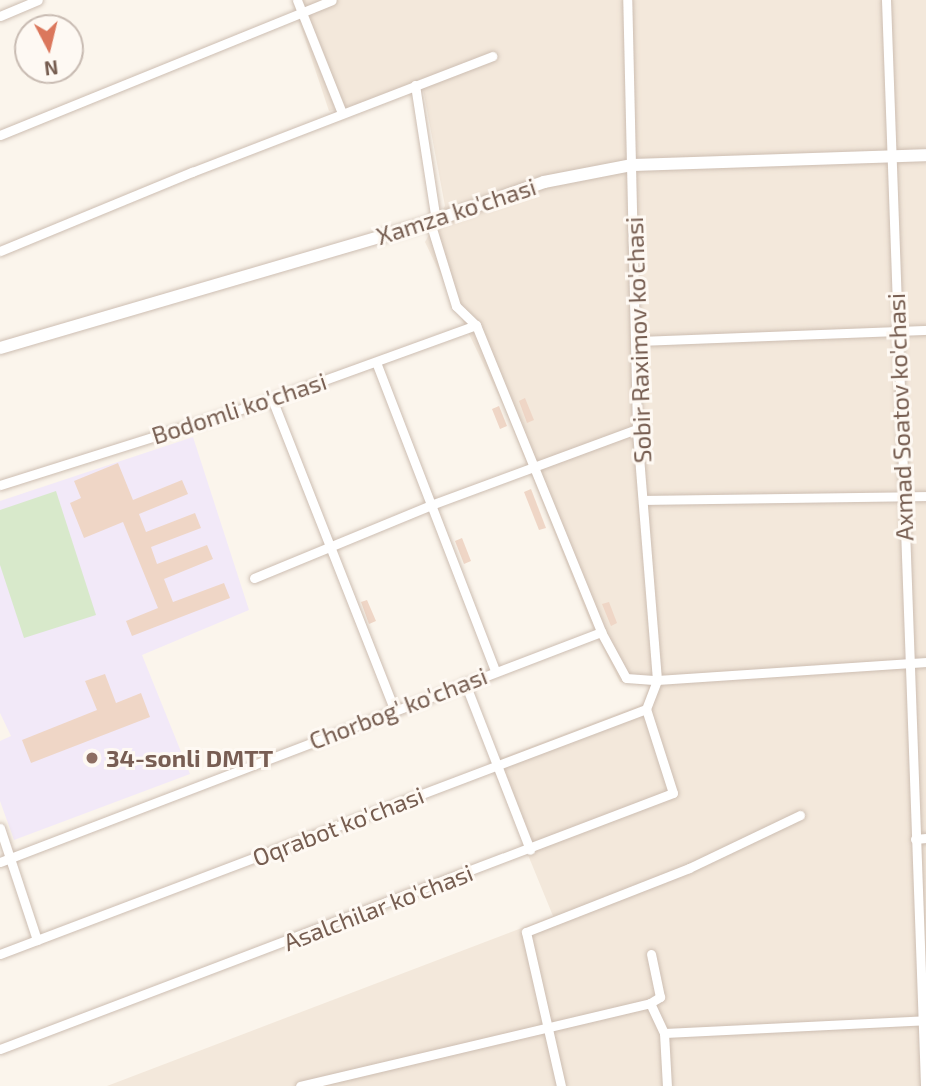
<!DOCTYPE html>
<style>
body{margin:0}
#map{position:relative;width:926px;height:1086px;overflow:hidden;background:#fbf5ec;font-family:"Exo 2",sans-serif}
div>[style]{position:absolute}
.residential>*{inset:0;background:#f3e8db}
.education>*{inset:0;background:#f2e9f8}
.green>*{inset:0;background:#d8e9cb}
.building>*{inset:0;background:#efd6c6}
.roads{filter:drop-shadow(0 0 2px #cdbeb2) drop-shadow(0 0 2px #cdbeb2)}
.street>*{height:9px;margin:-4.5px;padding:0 4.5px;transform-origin:4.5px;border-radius:4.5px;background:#fff}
.secondary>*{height:12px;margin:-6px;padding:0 6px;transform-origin:6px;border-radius:6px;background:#fff}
.dots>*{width:19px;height:19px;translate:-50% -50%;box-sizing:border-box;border:4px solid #fef9f3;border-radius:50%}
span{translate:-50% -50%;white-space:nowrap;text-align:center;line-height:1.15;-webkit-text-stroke:6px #fef9f3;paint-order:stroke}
.street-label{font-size:24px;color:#765d50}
.education-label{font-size:24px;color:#785e54;font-weight:700}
.left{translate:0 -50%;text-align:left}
.north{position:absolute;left:14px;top:14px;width:70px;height:70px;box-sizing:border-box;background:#fef9f3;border:2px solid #c8bbb2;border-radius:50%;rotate:173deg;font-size:19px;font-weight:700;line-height:28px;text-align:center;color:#765d50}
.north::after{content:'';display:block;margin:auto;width:24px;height:32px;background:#db775c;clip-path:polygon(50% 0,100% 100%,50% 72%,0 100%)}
</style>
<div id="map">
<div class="residential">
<i style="clip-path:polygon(292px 0,926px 0,926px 1086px,107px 1086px,553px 916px,490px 762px,643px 704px,649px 686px,620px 682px,590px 622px,504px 407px,425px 242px,445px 206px,423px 89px,329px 111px)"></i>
</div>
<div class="education">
<i style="clip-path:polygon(193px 437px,249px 610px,142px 655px,190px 774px,14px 840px,0 801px,0 741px,11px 736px,0 713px,0 501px)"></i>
</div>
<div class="green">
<i style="clip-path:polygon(56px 491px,96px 615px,24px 638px,0 565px,0 510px)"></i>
</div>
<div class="building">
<i style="clip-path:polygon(525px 398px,534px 420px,527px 423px,519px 401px)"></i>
<i style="clip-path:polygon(499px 406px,507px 426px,500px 429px,492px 409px)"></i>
<i style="clip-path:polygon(118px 463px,133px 500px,182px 480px,188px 494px,139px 514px,146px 532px,195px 513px,201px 528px,151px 547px,157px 564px,207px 545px,213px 559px,164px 579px,173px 602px,224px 583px,230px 598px,132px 636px,126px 621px,158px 608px,123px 522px,84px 538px,70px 503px,81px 498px,74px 481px)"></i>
<i style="clip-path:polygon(531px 489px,546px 528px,539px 530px,524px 492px)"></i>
<i style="clip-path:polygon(462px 538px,471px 561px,464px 564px,455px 541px)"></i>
<i style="clip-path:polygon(367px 600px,376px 621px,369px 624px,361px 602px)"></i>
<i style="clip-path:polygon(609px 602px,617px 623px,611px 626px,602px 604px)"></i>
<i style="clip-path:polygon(105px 674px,116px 703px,141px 693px,150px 717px,31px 763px,22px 740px,97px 710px,85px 681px)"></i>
</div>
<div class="roads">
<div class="street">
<i style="left:297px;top:0;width:122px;rotate:68.3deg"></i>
<i style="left:886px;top:0;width:1087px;rotate:87.94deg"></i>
<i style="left:0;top:16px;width:41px;rotate:-22.8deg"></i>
<i style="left:415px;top:85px;width:137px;rotate:81.2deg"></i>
<i style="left:0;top:135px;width:358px;rotate:-22.1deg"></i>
<i style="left:430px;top:222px;width:88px;rotate:72.8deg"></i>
<i style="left:456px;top:306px;width:28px;rotate:44deg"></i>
<i style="left:476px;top:325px;width:331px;rotate:67.8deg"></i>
<i style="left:601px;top:632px;width:52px;rotate:61.5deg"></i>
<i style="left:626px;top:678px;width:31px;rotate:4deg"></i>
<i style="left:657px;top:680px;width:270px;rotate:-3.8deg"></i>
<i style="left:0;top:251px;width:208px;rotate:-22.4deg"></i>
<i style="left:192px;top:172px;width:322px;rotate:-21.1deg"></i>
<i style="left:637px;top:341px;width:289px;rotate:-2.2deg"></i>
<i style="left:376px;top:362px;width:331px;rotate:68.9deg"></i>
<i style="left:272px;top:399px;width:333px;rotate:68.5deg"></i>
<i style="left:0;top:485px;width:285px;rotate:-17.5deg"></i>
<i style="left:272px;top:399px;width:217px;rotate:-19.9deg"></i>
<i style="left:645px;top:500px;width:281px;rotate:-0.8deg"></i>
<i style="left:254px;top:578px;width:191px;rotate:-22.4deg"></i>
<i style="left:431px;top:505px;width:220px;rotate:-20.3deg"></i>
<i style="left:465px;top:683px;width:179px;rotate:68.7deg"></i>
<i style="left:0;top:828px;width:118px;rotate:71.7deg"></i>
<i style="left:915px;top:839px;width:11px;rotate:-5deg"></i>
<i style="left:0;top:862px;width:644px;rotate:-20.94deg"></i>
<i style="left:0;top:954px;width:691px;rotate:-20.77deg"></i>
<i style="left:646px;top:709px;width:31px;rotate:-69deg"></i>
<i style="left:657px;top:680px;width:252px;rotate:-94.6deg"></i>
<i style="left:637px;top:429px;width:429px;rotate:-91.3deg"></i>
<i style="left:650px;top:1003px;width:33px;rotate:65deg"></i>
<i style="left:664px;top:1033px;width:53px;rotate:86.8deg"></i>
<i style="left:664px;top:1033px;width:262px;rotate:-2.8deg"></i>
<i style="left:0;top:1049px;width:720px;rotate:-20.83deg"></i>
<i style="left:673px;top:793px;width:88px;rotate:-107.8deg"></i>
<i style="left:300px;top:1086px;width:360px;rotate:-13.3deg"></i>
<i style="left:650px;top:1003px;width:12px;rotate:-31deg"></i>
<i style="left:660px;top:997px;width:44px;rotate:-101.8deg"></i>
<i style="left:561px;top:1086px;width:158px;rotate:-102.8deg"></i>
<i style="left:526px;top:932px;width:175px;rotate:-21.4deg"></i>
<i style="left:689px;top:868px;width:123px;rotate:-25.5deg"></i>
</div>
<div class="secondary">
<i style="left:0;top:348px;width:448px;rotate:-16.3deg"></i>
<i style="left:430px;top:222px;width:121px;rotate:-19.3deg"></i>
<i style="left:544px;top:182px;width:90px;rotate:-10.9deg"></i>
<i style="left:632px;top:165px;width:294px;rotate:-1.9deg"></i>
</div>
</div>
<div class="dots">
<i style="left:92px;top:758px;background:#8d6e63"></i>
</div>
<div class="street-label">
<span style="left:456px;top:211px;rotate:-18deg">Xamza ko'chasi</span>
<span style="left:638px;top:340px;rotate:-92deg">Sobir Raximov ko'chasi</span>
<span style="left:239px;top:408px;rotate:-18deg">Bodomli ko'chasi</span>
<span style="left:900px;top:417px;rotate:-92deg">Axmad Soatov ko'chasi</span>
<span style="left:398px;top:708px;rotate:-21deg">Chorbog' ko'chasi</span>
<span style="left:338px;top:826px;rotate:-21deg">Oqrabot ko'chasi</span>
<span style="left:378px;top:907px;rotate:-21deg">Asalchilar ko'chasi</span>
</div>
<div class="education-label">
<span class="left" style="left:106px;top:758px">34-sonli DMTT</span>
</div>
<div class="north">N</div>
</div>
